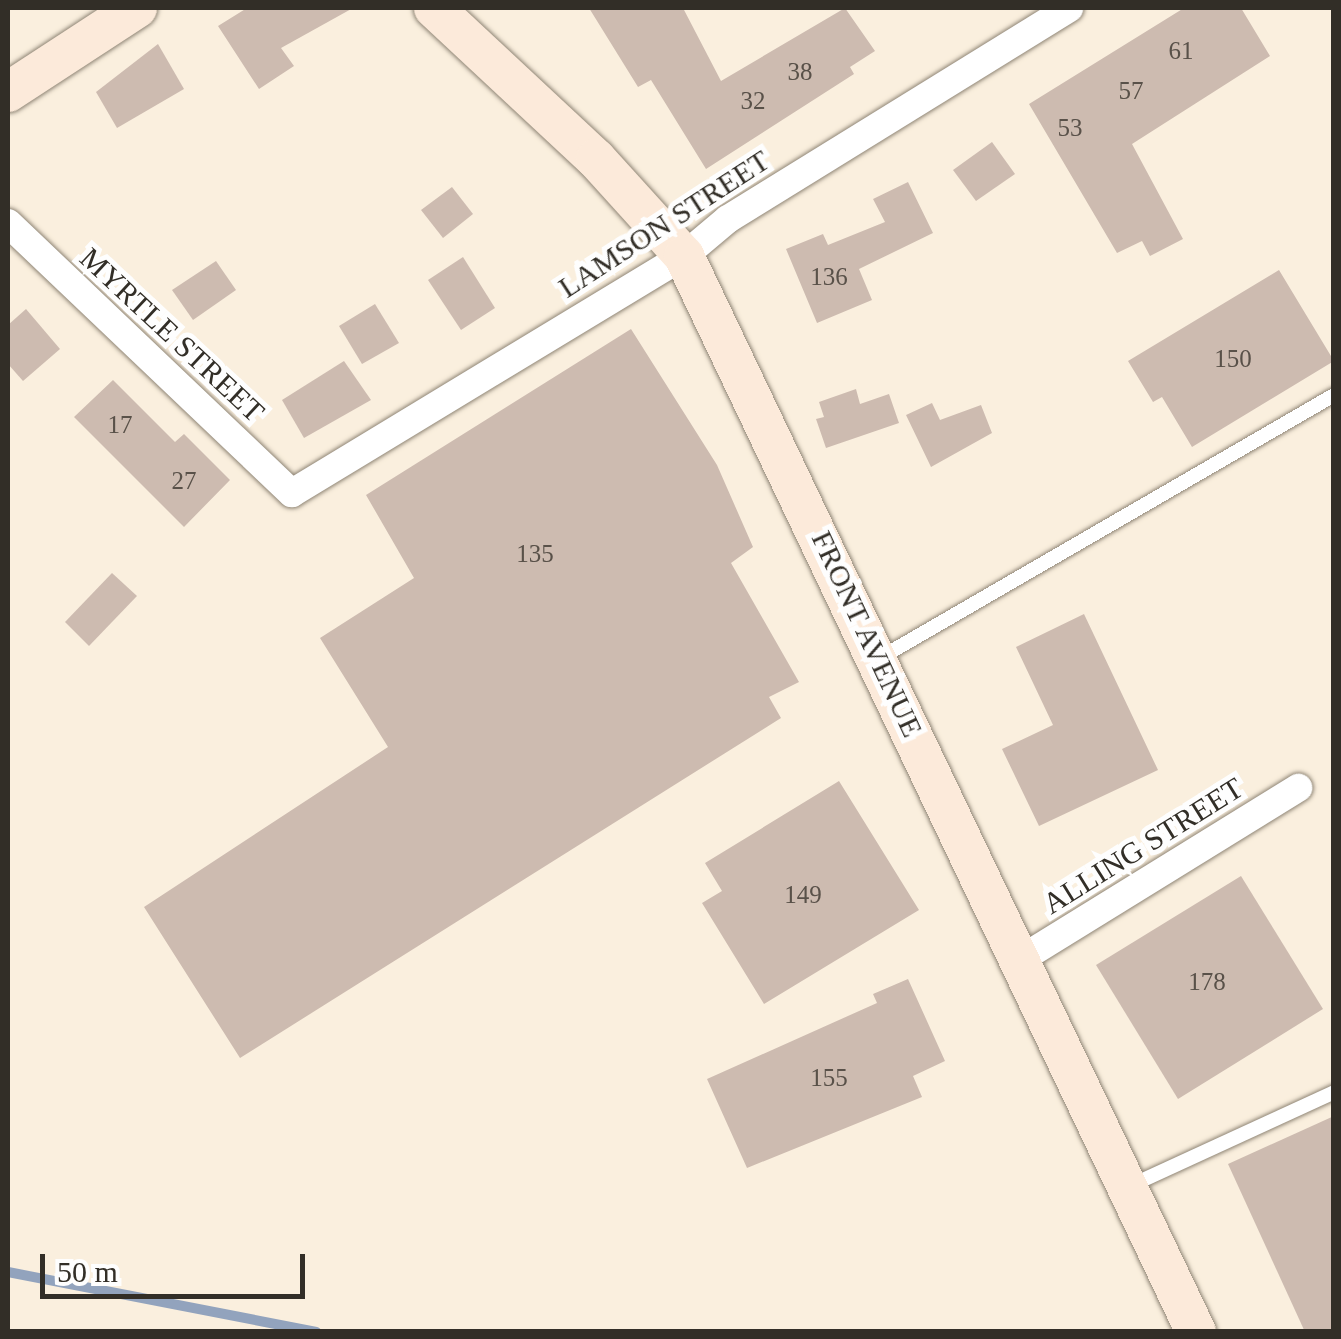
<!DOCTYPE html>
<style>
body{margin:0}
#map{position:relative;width:1341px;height:1339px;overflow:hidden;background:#faefde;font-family:"Times New Roman",serif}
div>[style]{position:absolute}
.stream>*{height:10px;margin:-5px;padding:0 5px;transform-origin:5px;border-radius:5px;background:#92a3bd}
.building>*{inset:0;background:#cdbbb0}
.roads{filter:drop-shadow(0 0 2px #8f8575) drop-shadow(0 0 2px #8f8575)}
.lane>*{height:14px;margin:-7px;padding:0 7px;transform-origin:7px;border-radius:7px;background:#fff}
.street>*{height:28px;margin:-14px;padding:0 14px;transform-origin:14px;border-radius:14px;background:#fff}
.secondary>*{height:40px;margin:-20px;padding:0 20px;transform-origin:20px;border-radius:20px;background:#fceada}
span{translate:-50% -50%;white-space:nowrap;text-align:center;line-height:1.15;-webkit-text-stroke:10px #fefefe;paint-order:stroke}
.number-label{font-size:25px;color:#595149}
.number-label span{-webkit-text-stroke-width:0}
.street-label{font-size:30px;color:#322e27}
.frame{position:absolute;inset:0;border:10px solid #322e27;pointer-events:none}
.scale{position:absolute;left:40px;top:1254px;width:265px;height:45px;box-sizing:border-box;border:5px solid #322e27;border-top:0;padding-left:12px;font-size:30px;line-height:35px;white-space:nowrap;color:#322e27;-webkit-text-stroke:8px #fefefe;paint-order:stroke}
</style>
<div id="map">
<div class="stream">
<i style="left:8px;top:1272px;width:314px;rotate:11deg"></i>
</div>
<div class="building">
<i style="clip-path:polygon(247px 8px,353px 8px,281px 48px,294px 66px,259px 89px,218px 26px)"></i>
<i style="clip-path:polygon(589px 8px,683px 8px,721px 81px,845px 8px,875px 51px,850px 67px,854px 74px,706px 169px,651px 80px,638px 87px)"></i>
<i style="clip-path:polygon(1184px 8px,1241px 8px,1270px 56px,1132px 144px,1183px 239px,1150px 256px,1142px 241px,1117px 253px,1029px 104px)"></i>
<i style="clip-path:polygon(158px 44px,184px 89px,117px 128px,96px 92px)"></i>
<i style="clip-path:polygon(992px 142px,1015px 174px,976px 201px,953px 170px)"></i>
<i style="clip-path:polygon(908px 182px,933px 233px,859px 269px,872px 300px,817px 323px,786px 249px,823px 234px,828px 245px,885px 222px,873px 199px)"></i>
<i style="clip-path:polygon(452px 187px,473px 214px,443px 238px,421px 210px)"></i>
<i style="clip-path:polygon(463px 257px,495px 308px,461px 330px,428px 280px)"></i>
<i style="clip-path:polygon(216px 261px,236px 290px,193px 320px,172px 290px)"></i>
<i style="clip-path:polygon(1279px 270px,1334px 361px,1192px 447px,1162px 397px,1153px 402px,1128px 361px)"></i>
<i style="clip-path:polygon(375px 304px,399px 343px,362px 364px,339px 326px)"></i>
<i style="clip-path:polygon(26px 309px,60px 349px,23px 381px,8px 364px,8px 325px)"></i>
<i style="clip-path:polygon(631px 329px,717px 465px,753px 547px,731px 563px,799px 682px,769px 697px,781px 718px,240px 1058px,144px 907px,388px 747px,320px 638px,414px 578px,366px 495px)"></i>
<i style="clip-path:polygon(344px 361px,371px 400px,304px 438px,282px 400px)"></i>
<i style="clip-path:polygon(113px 380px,175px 442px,184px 434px,230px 480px,184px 527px,74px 417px)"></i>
<i style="clip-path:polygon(856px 389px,860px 404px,889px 394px,899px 423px,826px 448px,816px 419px,824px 417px,819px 402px)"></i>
<i style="clip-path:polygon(932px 403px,940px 420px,981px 405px,992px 433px,931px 467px,906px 415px)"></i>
<i style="clip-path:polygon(112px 573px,137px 596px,89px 646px,65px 622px)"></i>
<i style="clip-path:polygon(1084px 614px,1158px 770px,1039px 826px,1002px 749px,1053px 725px,1016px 647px)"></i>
<i style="clip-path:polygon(839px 781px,919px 910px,764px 1004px,702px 903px,722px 891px,705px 863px)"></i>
<i style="clip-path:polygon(1241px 876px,1323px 1009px,1178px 1099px,1096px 965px)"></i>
<i style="clip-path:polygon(908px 979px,945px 1061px,913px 1076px,922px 1097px,747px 1168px,707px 1079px,877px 1003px,873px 994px)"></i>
<i style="clip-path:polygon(1334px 1116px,1334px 1332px,1305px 1332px,1228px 1164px)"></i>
</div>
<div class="roads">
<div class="lane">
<i style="left:880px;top:658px;width:525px;rotate:-30.08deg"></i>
<i style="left:1130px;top:1186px;width:225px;rotate:-24.7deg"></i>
</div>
<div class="street">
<i style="left:8px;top:223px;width:392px;rotate:43.6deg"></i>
<i style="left:292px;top:493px;width:458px;rotate:-31.2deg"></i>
<i style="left:684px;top:256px;width:57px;rotate:-40.1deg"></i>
<i style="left:728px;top:219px;width:401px;rotate:-31.7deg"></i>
<i style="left:1021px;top:959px;width:326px;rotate:-31.7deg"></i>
</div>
<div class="secondary">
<i style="left:434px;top:8px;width:221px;rotate:43deg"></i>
<i style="left:596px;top:159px;width:131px;rotate:47.8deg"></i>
<i style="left:684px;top:256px;width:1192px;rotate:64.55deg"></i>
<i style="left:8px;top:92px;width:154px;rotate:-33.1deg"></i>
</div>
</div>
<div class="number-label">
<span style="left:1181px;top:51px">61</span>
<span style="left:800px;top:72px">38</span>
<span style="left:1131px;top:91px">57</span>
<span style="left:753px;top:101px">32</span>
<span style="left:1070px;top:128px">53</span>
<span style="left:829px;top:277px">136</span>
<span style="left:1233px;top:359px">150</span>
<span style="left:120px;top:425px">17</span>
<span style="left:184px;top:481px">27</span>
<span style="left:535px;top:554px">135</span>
<span style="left:803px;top:895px">149</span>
<span style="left:1207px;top:982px">178</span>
<span style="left:829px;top:1078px">155</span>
</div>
<div class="street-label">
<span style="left:664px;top:224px;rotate:-33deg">LAMSON STREET</span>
<span style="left:172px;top:335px;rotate:43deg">MYRTLE STREET</span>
<span style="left:867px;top:634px;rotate:65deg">FRONT AVENUE</span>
<span style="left:1143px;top:846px;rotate:-32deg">ALLING STREET</span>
</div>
<div class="frame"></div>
<div class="scale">50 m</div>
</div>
